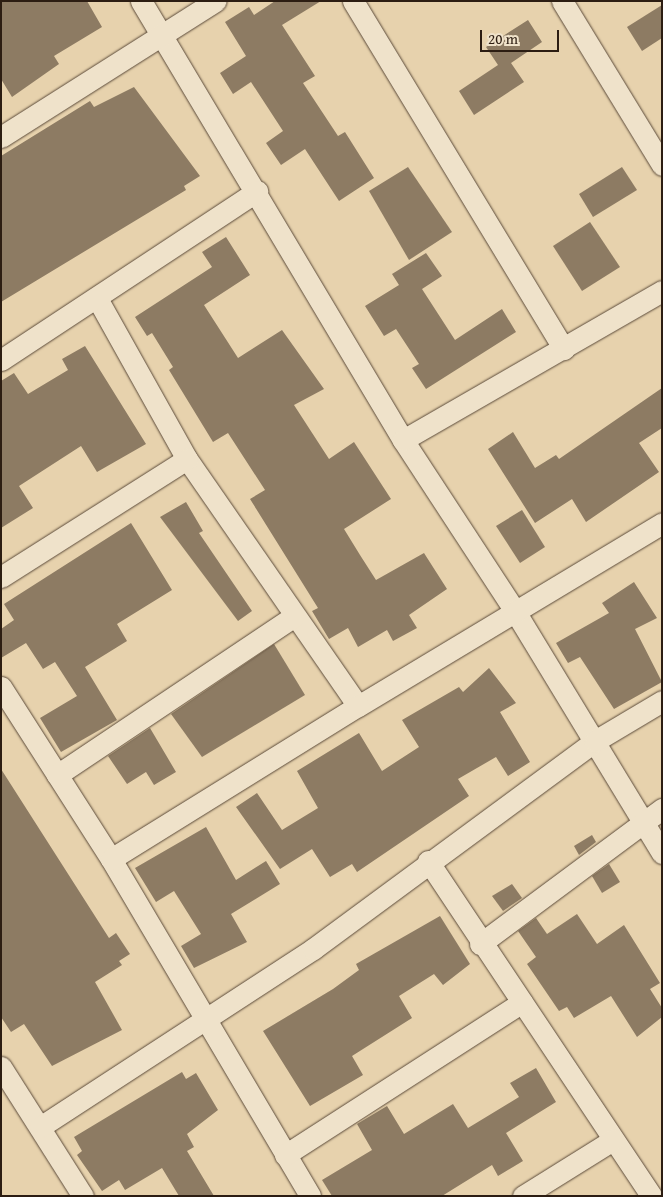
<!DOCTYPE html>
<style>
body{margin:0}
#map{position:relative;width:663px;height:1197px;overflow:hidden;background:#e7d2ad;font-family:"Gentium Book Plus",serif}
div>[style]{position:absolute}
.building>*{inset:0;background:#8d7b63}
.roads{filter:drop-shadow(0 0 1px #5b4a39) drop-shadow(0 0 1px #5b4a39)}
.street>*{height:21px;margin:-10.5px;padding:0 10.5px;transform-origin:10.5px;border-radius:10.5px;background:#efe2ca}
span{translate:-50% -50%;white-space:nowrap;text-align:center;line-height:1.15;-webkit-text-stroke:4.5px #efe2ca;paint-order:stroke}
.frame{position:absolute;inset:0;border:2px solid #2c1d12;pointer-events:none}
.scale{position:absolute;left:480px;top:30px;width:79px;height:22px;box-sizing:border-box;border:2px solid #2c1d12;border-top:0;padding-left:6px;font-size:15px;line-height:18px;white-space:nowrap;color:#2c1d12;-webkit-text-stroke:4px #efe2ca;paint-order:stroke}
</style>
<div id="map">
<div class="building">
<i style="clip-path:polygon(1px 1px,87px 1px,102px 27px,54px 56px,59px 64px,12px 97px,1px 79px)"></i>
<i style="clip-path:polygon(275px 1px,321px 1px,282px 25px,315px 76px,303px 83px,338px 136px,345px 132px,374px 178px,339px 201px,305px 149px,281px 165px,266px 143px,283px 131px,251px 82px,233px 94px,220px 73px,246px 56px,225px 22px,249px 7px,254px 15px)"></i>
<i style="clip-path:polygon(662px 5px,662px 38px,642px 51px,627px 27px)"></i>
<i style="clip-path:polygon(528px 20px,542px 42px,511px 63px,524px 82px,474px 115px,459px 91px,498px 65px,486px 47px)"></i>
<i style="clip-path:polygon(134px 87px,200px 176px,184px 186px,186px 190px,1px 302px,1px 156px,90px 101px,94px 107px)"></i>
<i style="clip-path:polygon(408px 167px,452px 232px,409px 260px,369px 191px)"></i>
<i style="clip-path:polygon(622px 167px,637px 190px,593px 217px,579px 194px)"></i>
<i style="clip-path:polygon(590px 222px,620px 267px,582px 291px,553px 246px)"></i>
<i style="clip-path:polygon(226px 237px,250px 275px,204px 305px,238px 358px,282px 330px,324px 389px,294px 405px,329px 459px,354px 442px,391px 499px,344px 529px,360px 555px,376px 580px,424px 553px,447px 589px,409px 615px,417px 628px,393px 641px,387px 630px,358px 647px,348px 628px,329px 639px,312px 611px,318px 608px,250px 499px,265px 490px,228px 433px,213px 442px,169px 370px,173px 367px,152px 333px,147px 336px,135px 317px,212px 267px,202px 252px)"></i>
<i style="clip-path:polygon(426px 253px,442px 276px,422px 289px,455px 340px,502px 309px,516px 332px,426px 389px,412px 368px,419px 364px,396px 329px,384px 336px,365px 306px,399px 285px,392px 274px)"></i>
<i style="clip-path:polygon(85px 346px,146px 444px,97px 472px,81px 446px,19px 486px,33px 508px,1px 528px,1px 381px,14px 373px,28px 394px,68px 370px,62px 359px)"></i>
<i style="clip-path:polygon(662px 388px,662px 428px,639px 443px,659px 472px,586px 522px,572px 499px,535px 523px,488px 449px,513px 432px,535px 468px,556px 455px,559px 459px)"></i>
<i style="clip-path:polygon(186px 502px,203px 531px,199px 533px,252px 611px,238px 621px,160px 517px)"></i>
<i style="clip-path:polygon(522px 510px,545px 547px,520px 563px,496px 526px)"></i>
<i style="clip-path:polygon(131px 523px,172px 590px,117px 624px,127px 641px,85px 667px,117px 720px,61px 752px,40px 718px,77px 696px,55px 662px,43px 669px,26px 643px,1px 658px,1px 629px,14px 620px,4px 604px)"></i>
<i style="clip-path:polygon(634px 582px,657px 618px,635px 629px,662px 682px,614px 709px,580px 657px,568px 663px,556px 643px,609px 613px,602px 603px)"></i>
<i style="clip-path:polygon(274px 644px,305px 695px,202px 757px,171px 714px)"></i>
<i style="clip-path:polygon(489px 668px,516px 703px,500px 712px,530px 762px,508px 776px,496px 757px,458px 779px,469px 796px,357px 872px,352px 864px,330px 877px,312px 849px,280px 869px,236px 807px,257px 793px,282px 830px,318px 808px,297px 771px,359px 733px,382px 771px,419px 747px,402px 720px,459px 687px,463px 692px)"></i>
<i style="clip-path:polygon(150px 728px,176px 772px,154px 785px,146px 772px,127px 784px,108px 756px)"></i>
<i style="clip-path:polygon(1px 769px,109px 938px,116px 933px,130px 954px,119px 961px,122px 965px,95px 982px,122px 1030px,52px 1066px,24px 1024px,11px 1032px,1px 1017px)"></i>
<i style="clip-path:polygon(206px 827px,236px 880px,266px 861px,280px 884px,231px 914px,247px 942px,194px 968px,181px 946px,201px 934px,174px 891px,156px 902px,135px 868px)"></i>
<i style="clip-path:polygon(592px 835px,596px 842px,579px 855px,574px 846px)"></i>
<i style="clip-path:polygon(609px 864px,620px 882px,602px 893px,592px 876px)"></i>
<i style="clip-path:polygon(512px 884px,522px 898px,503px 911px,492px 896px)"></i>
<i style="clip-path:polygon(577px 914px,597px 944px,624px 925px,660px 983px,650px 989px,662px 1008px,662px 1017px,637px 1037px,611px 996px,574px 1018px,567px 1007px,559px 1011px,527px 964px,536px 957px,518px 931px,536px 918px,547px 934px)"></i>
<i style="clip-path:polygon(440px 916px,470px 964px,443px 985px,434px 974px,399px 996px,412px 1018px,352px 1056px,363px 1075px,310px 1106px,263px 1031px,333px 989px,359px 970px,356px 964px)"></i>
<i style="clip-path:polygon(536px 1068px,556px 1102px,506px 1133px,523px 1161px,498px 1176px,492px 1165px,442px 1196px,332px 1196px,322px 1180px,372px 1150px,357px 1124px,387px 1106px,404px 1134px,453px 1104px,468px 1128px,519px 1097px,510px 1083px)"></i>
<i style="clip-path:polygon(182px 1072px,186px 1079px,196px 1073px,218px 1110px,187px 1134px,194px 1147px,187px 1151px,214px 1196px,179px 1196px,162px 1168px,125px 1190px,119px 1180px,102px 1191px,77px 1155px,82px 1151px,74px 1137px)"></i>
</div>
<div class="roads">
<div class="street">
<i style="left:141px;top:1px;width:511px;rotate:59.17deg"></i>
<i style="left:403px;top:440px;width:207px;rotate:56.8deg"></i>
<i style="left:516px;top:613px;width:281px;rotate:58.7deg"></i>
<i style="left:353px;top:1px;width:407px;rotate:58.8deg"></i>
<i style="left:562px;top:1px;width:192px;rotate:58.6deg"></i>
<i style="left:1px;top:137px;width:254px;rotate:-32.4deg"></i>
<i style="left:98px;top:300px;width:182px;rotate:60.8deg"></i>
<i style="left:187px;top:459px;width:300px;rotate:55.3deg"></i>
<i style="left:358px;top:706px;width:355px;rotate:-31deg"></i>
<i style="left:1px;top:360px;width:307px;rotate:-33.4deg"></i>
<i style="left:403px;top:440px;width:299px;rotate:-29.9deg"></i>
<i style="left:1px;top:577px;width:220px;rotate:-32.4deg"></i>
<i style="left:1px;top:687px;width:204px;rotate:57.4deg"></i>
<i style="left:111px;top:859px;width:391px;rotate:59.4deg"></i>
<i style="left:57px;top:775px;width:284px;rotate:-33.8deg"></i>
<i style="left:111px;top:859px;width:291px;rotate:-31.8deg"></i>
<i style="left:428px;top:861px;width:402px;rotate:56.3deg"></i>
<i style="left:480px;top:944px;width:227px;rotate:-36.6deg"></i>
<i style="left:1px;top:1067px;width:153px;rotate:57.6deg"></i>
<i style="left:40px;top:1127px;width:326px;rotate:-33.1deg"></i>
<i style="left:313px;top:949px;width:350px;rotate:-36.4deg"></i>
<i style="left:595px;top:741px;width:78px;rotate:-30.8deg"></i>
<i style="left:285px;top:1155px;width:282px;rotate:-32.8deg"></i>
<i style="left:523px;top:1196px;width:106px;rotate:-31.9deg"></i>
</div>
</div>
<div class="frame"></div>
<div class="scale">20 m</div>
</div>
